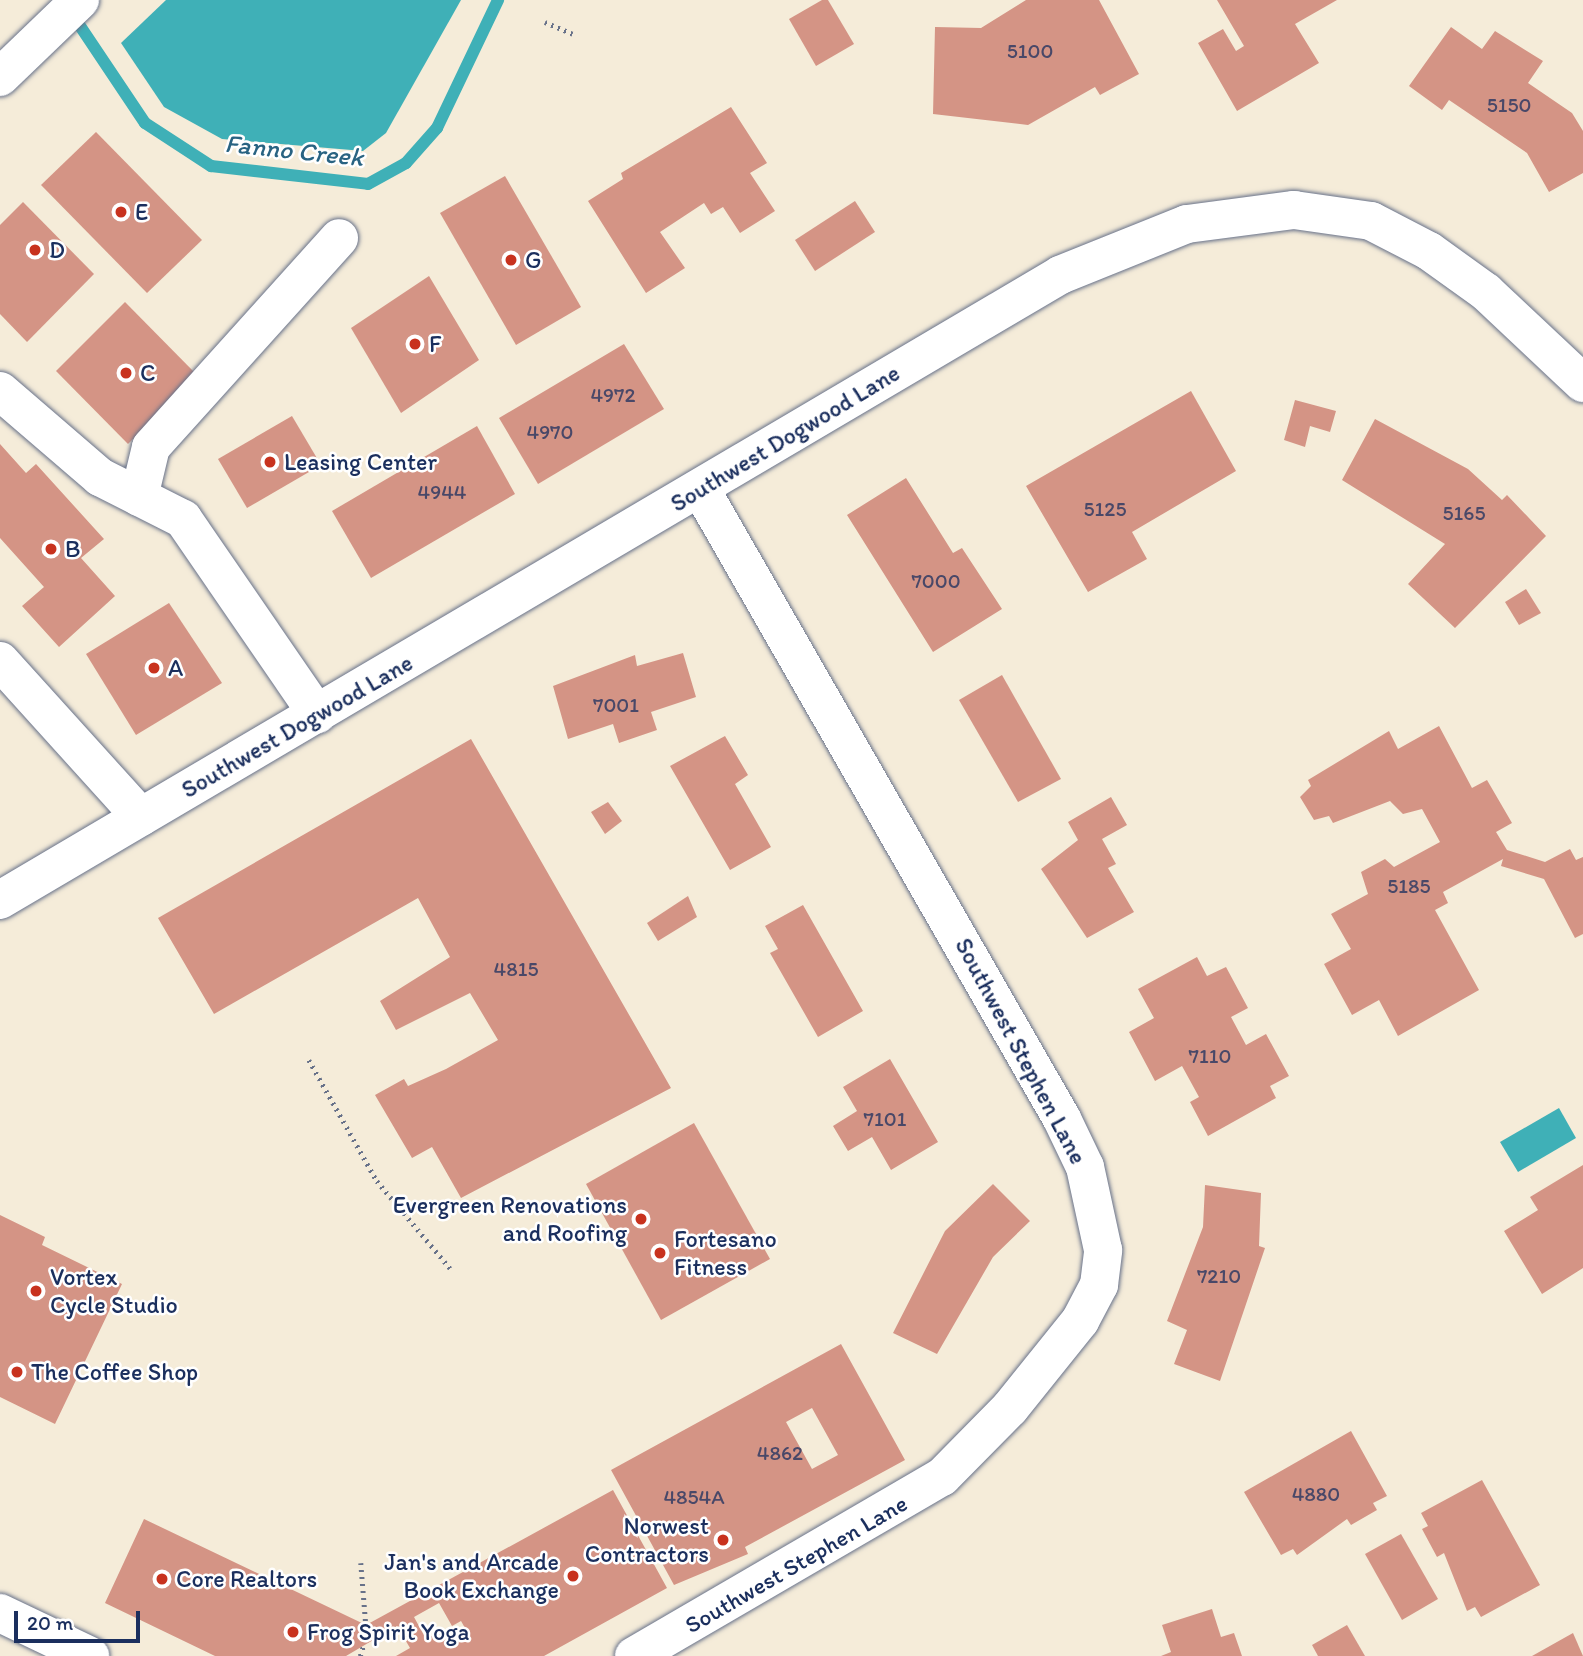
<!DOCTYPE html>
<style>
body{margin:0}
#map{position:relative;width:1583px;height:1656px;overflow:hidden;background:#f5ecd9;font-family:Itim,sans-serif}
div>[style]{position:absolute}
.water>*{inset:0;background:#3fb0b7}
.stream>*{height:12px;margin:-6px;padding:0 6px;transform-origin:6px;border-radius:6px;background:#3fb0b7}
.building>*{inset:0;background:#d49485}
.path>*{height:4.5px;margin-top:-2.25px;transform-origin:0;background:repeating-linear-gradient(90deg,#677189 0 2px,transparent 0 7px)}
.roads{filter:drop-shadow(0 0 2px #677189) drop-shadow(0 0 2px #677189)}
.minor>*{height:38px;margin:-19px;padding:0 19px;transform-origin:19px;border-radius:19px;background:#fff}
.major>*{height:38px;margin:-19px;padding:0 19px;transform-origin:19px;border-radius:19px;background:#fff}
.dots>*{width:19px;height:19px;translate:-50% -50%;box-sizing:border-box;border:4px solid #fff;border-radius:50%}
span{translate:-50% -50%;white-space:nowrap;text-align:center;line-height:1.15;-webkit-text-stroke:5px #fff;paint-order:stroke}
.number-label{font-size:21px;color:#494868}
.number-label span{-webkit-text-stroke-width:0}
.poi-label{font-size:24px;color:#1b2f5e}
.left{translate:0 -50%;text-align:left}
.right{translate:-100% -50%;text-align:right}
.street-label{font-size:24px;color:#1b2f5e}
.water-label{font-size:26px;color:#296382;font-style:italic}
.scale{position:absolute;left:14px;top:1611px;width:126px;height:32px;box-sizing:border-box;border:4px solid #1b2f5e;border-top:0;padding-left:9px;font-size:21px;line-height:24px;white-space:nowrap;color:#1b2f5e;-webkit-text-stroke:5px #fff;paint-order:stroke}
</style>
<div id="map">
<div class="water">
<i style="clip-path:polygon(166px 0,461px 0,386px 133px,363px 151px,222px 139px,164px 107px,121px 43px)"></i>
<i style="clip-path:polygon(1559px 1108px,1576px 1138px,1518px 1172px,1500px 1142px)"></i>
</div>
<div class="stream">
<i style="left:72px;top:14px;width:131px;rotate:56.2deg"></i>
<i style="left:145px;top:123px;width:79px;rotate:33.1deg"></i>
<i style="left:211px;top:166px;width:158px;rotate:6.5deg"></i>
<i style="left:368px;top:184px;width:43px;rotate:-28.9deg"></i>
<i style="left:406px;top:163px;width:47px;rotate:-48.5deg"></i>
<i style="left:437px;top:128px;width:142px;rotate:-64.5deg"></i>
</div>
<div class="building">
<i style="clip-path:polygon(822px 0,828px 0,854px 44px,816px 66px,789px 19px)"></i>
<i style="clip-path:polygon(1026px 0,1099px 0,1139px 74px,1100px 95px,1095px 87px,1028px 125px,933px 114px,935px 27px,981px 28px)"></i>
<i style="clip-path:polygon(1217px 0,1337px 0,1295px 24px,1319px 63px,1237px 111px,1198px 43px,1223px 29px,1236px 51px,1244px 46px)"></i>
<i style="clip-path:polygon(1451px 27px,1482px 49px,1495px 31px,1543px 61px,1528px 83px,1572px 113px,1583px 131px,1583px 173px,1549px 192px,1527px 153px,1449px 100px,1442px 110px,1409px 86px)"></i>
<i style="clip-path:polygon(731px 107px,767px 163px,750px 173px,775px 211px,740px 233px,723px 207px,711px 214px,704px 203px,660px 232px,685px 268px,646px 293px,588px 201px,623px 179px,621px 173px)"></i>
<i style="clip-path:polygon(96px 132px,202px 240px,147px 293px,41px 185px)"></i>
<i style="clip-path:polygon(505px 176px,581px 307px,516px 345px,440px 213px)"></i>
<i style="clip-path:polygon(855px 201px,875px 232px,815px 271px,795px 240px)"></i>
<i style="clip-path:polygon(23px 202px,94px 274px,27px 342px,0 314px,0 225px)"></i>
<i style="clip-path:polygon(429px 276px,479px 360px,401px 413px,351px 328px)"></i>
<i style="clip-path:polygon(125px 302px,197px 375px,128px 444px,56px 371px)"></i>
<i style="clip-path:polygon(624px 344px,664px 409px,538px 484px,499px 418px)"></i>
<i style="clip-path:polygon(1191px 391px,1236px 471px,1132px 532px,1147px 559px,1088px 592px,1026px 486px)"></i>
<i style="clip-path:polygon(1295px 400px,1336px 411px,1330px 432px,1310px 426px,1305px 447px,1284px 440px)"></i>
<i style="clip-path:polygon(292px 416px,321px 465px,247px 508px,218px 459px)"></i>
<i style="clip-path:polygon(1375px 419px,1468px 469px,1502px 500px,1507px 495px,1546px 536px,1455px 628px,1408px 584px,1445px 544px,1342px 480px)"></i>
<i style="clip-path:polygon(477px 426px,515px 494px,371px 578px,332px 511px)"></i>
<i style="clip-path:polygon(0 444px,26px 473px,36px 464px,104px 539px,81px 558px,115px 596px,59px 647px,22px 606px,44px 587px,0 538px)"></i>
<i style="clip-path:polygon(906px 478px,953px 553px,962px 548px,1002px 609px,933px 652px,847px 515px)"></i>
<i style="clip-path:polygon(1526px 589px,1541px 613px,1519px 625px,1505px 602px)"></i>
<i style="clip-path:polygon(169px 603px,222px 683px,136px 735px,86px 654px)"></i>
<i style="clip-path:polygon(683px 653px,696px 697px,651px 712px,657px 730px,619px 743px,613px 724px,568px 739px,553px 686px,635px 655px,637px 666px)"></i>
<i style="clip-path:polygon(1002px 675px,1061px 779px,1018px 802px,959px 700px)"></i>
<i style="clip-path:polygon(1439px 726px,1472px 788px,1487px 780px,1512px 823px,1496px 832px,1507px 850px,1545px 862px,1570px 849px,1576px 860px,1583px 857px,1583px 934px,1575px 938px,1544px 879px,1501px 866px,1503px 859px,1443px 892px,1448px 903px,1435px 910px,1479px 990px,1398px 1036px,1379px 1000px,1352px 1015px,1324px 964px,1351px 949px,1331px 914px,1368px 894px,1361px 872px,1385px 859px,1394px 867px,1440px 842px,1422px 809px,1403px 814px,1390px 801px,1333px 823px,1329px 816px,1314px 820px,1300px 797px,1311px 786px,1308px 780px,1389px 731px,1398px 749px)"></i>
<i style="clip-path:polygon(725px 736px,748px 775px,735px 784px,771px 847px,730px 870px,670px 766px)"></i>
<i style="clip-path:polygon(471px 739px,671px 1088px,461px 1198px,432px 1147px,412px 1158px,375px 1095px,404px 1079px,408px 1086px,446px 1069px,498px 1040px,470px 993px,396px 1030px,380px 1001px,450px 957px,418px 898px,214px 1014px,158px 918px)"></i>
<i style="clip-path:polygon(1111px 797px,1127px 825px,1102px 839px,1116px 864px,1108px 868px,1134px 912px,1087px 938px,1041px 869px,1078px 840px,1068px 822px)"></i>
<i style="clip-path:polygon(608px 802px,622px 821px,605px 834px,591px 812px)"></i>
<i style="clip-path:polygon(688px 896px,697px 917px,658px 941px,647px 923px)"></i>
<i style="clip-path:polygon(803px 905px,863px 1011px,818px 1037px,770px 953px,778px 949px,765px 926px)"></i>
<i style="clip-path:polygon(1197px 957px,1207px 976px,1226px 967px,1248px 1008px,1231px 1017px,1246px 1045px,1266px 1034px,1289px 1076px,1270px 1086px,1276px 1098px,1208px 1136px,1190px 1102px,1199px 1097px,1182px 1066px,1155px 1081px,1129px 1032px,1154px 1018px,1138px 989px)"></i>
<i style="clip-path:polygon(890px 1059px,938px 1142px,891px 1170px,872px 1137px,848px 1151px,833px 1126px,857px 1111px,843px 1087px)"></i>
<i style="clip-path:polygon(694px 1123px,770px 1259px,661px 1320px,586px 1184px)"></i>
<i style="clip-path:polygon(1583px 1165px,1583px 1268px,1542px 1294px,1504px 1231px,1538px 1210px,1530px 1197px)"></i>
<i style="clip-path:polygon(993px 1184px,1030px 1221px,993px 1257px,937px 1354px,893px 1333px,945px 1231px)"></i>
<i style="clip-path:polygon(1205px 1185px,1261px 1193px,1259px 1246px,1265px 1248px,1220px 1381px,1174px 1364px,1187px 1330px,1167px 1321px,1203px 1227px)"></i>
<i style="clip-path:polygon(0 1215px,45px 1237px,42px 1245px,122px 1284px,55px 1424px,0 1397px)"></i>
<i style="clip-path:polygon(evenodd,841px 1344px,905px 1460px,745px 1547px,748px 1554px,674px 1585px,611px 1470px,841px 1344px,812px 1408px,838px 1455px,812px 1469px,786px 1422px,812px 1408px)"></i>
<i style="clip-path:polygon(1351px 1431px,1387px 1496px,1373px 1503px,1377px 1510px,1351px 1525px,1347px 1519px,1297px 1555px,1293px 1549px,1281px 1555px,1244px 1492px)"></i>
<i style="clip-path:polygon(1482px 1480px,1540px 1585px,1481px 1617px,1475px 1607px,1467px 1611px,1444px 1553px,1437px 1557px,1422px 1529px,1428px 1526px,1421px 1513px)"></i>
<i style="clip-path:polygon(evenodd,613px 1490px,667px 1588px,544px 1656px,396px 1656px,410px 1648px,397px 1626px,346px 1656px,215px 1656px,105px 1603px,144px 1519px,366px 1625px,613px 1490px,439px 1603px,452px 1626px,461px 1621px,469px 1635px,449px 1646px,441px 1631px,426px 1639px,414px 1617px,439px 1603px)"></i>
<i style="clip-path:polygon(1401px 1534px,1438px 1599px,1402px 1620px,1365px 1554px)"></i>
<i style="clip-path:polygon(1212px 1609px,1221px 1637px,1234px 1633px,1242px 1656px,1161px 1656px,1171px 1652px,1162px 1625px)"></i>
<i style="clip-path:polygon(1347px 1625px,1365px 1656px,1318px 1656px,1312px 1645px)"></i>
<i style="clip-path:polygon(1573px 1633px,1583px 1656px,1532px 1656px)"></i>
</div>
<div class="path">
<i style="left:545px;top:22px;width:30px;rotate:23deg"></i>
<i style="left:309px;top:1060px;width:139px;rotate:60.7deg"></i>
<i style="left:377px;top:1181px;width:114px;rotate:50deg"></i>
<i style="left:361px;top:1563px;width:62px;rotate:85.4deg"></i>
<i style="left:360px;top:1656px;width:13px;rotate:-72deg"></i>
</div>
<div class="roads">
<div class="minor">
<i style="left:0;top:391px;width:132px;rotate:40.7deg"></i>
<i style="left:100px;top:477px;width:93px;rotate:26.8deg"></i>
<i style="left:183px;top:519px;width:237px;rotate:55.5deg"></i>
<i style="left:139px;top:497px;width:51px;rotate:-76.5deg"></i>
<i style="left:151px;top:447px;width:281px;rotate:-48deg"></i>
<i style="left:0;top:661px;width:210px;rotate:47.9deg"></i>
<i style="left:0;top:900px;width:1231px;rotate:-30.52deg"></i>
<i style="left:1060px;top:275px;width:137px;rotate:-21.9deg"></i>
<i style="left:1187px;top:224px;width:108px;rotate:-7.5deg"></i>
<i style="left:1294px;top:210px;width:78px;rotate:8.1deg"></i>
<i style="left:1371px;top:221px;width:65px;rotate:27.3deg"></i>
<i style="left:1429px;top:251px;width:70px;rotate:35.7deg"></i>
<i style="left:1486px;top:292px;width:133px;rotate:43.2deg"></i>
<i style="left:634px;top:1656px;width:356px;rotate:-30.2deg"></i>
<i style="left:942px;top:1477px;width:97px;rotate:-45.4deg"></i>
<i style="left:1010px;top:1408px;width:112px;rotate:-51.2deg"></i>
<i style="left:1080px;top:1321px;width:41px;rotate:-62.2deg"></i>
<i style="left:1099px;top:1285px;width:35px;rotate:-83deg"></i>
<i style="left:1103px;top:1250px;width:85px;rotate:-102.2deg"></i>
<i style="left:1085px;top:1167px;width:53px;rotate:-115.6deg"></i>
<i style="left:1062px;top:1119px;width:727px;rotate:-119.84deg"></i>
</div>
<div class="major">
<i style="left:0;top:77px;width:111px;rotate:-43.9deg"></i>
<i style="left:0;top:1613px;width:100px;rotate:25.5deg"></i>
</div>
</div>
<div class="dots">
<i style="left:121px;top:212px;background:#c8321e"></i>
<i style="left:35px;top:250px;background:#c8321e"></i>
<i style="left:511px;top:260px;background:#c8321e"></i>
<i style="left:415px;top:344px;background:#c8321e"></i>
<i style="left:126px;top:373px;background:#c8321e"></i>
<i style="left:270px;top:462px;background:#c8321e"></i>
<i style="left:51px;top:549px;background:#c8321e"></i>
<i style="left:154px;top:668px;background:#c8321e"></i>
<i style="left:641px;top:1219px;background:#c8321e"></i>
<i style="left:660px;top:1253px;background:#c8321e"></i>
<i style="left:36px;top:1291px;background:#c8321e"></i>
<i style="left:17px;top:1372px;background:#c8321e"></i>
<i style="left:723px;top:1540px;background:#c8321e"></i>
<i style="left:573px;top:1576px;background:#c8321e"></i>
<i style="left:162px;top:1579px;background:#c8321e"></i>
<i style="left:293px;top:1632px;background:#c8321e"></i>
</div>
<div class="number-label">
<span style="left:1030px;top:51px">5100</span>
<span style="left:1509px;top:105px">5150</span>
<span style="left:613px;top:395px">4972</span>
<span style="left:550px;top:432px">4970</span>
<span style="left:442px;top:492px">4944</span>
<span style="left:1105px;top:509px">5125</span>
<span style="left:1464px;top:513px">5165</span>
<span style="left:936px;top:581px">7000</span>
<span style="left:616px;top:705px">7001</span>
<span style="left:1409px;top:886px">5185</span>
<span style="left:516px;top:969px">4815</span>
<span style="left:1210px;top:1056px">7110</span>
<span style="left:885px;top:1119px">7101</span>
<span style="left:1219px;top:1276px">7210</span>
<span style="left:780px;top:1453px">4862</span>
<span style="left:1316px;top:1494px">4880</span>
<span style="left:694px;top:1497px">4854A</span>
</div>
<div class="poi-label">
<span class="left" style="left:135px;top:212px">E</span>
<span class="left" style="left:49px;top:250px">D</span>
<span class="left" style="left:525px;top:260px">G</span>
<span class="left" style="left:429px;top:344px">F</span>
<span class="left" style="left:140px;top:373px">C</span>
<span class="left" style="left:284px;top:462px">Leasing Center</span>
<span class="left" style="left:65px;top:549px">B</span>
<span class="left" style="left:168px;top:668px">A</span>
<span class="right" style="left:627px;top:1219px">Evergreen Renovations<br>and Roofing</span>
<span class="left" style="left:674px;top:1253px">Fortesano<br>Fitness</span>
<span class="left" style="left:50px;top:1291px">Vortex<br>Cycle Studio</span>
<span class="left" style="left:31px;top:1372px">The Coffee Shop</span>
<span class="right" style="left:709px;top:1540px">Norwest<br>Contractors</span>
<span class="right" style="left:559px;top:1576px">Jan's and Arcade<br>Book Exchange</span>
<span class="left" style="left:176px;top:1579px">Core Realtors</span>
<span class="left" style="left:307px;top:1632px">Frog Spirit Yoga</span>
</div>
<div class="street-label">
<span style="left:785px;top:438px;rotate:-31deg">Southwest Dogwood Lane</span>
<span style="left:297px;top:726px;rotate:-30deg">Southwest Dogwood Lane</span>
<span style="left:1021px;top:1051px;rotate:62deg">Southwest Stephen Lane</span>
<span style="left:796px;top:1564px;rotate:-30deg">Southwest Stephen Lane</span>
</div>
<div class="water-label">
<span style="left:294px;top:151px;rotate:6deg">Fanno Creek</span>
</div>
<div class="scale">20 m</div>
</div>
